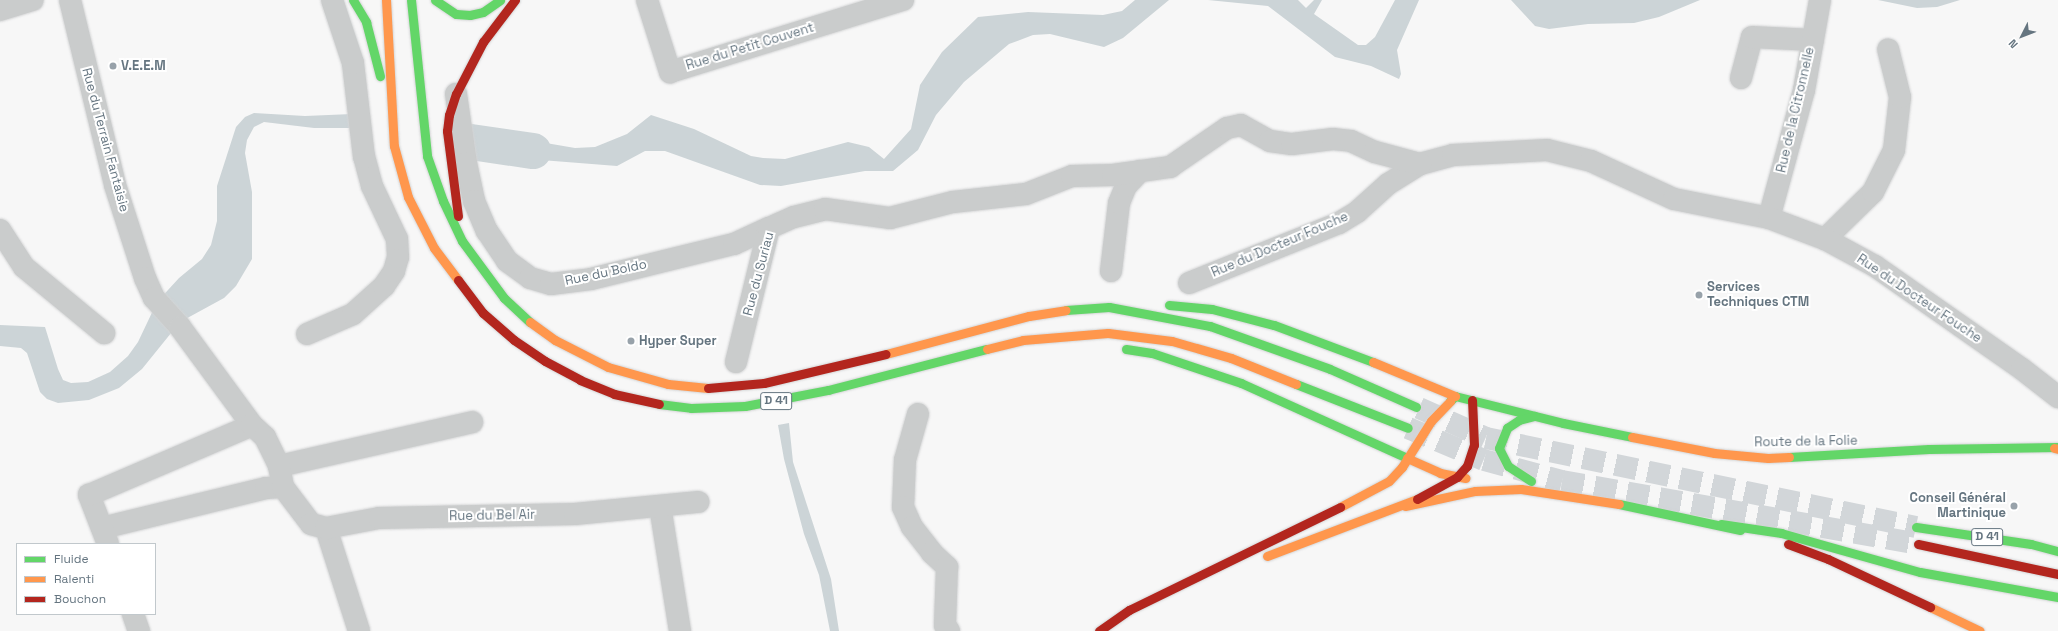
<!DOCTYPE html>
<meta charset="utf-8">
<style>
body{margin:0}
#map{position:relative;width:2058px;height:631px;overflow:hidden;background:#f7f7f7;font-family:"Space Grotesk",sans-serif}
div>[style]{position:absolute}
.water>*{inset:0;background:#ccd4d7}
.river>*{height:36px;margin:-18px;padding:0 18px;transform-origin:18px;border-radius:18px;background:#ccd4d7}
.highway-tunnel>*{height:22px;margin-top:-11px;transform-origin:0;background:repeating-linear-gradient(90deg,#d2d6d9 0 22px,transparent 0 33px)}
.roads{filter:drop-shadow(0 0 1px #d3d4d5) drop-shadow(0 0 1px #d3d4d5)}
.street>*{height:22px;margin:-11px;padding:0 11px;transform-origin:11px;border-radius:11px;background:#cacccc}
.fast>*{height:9px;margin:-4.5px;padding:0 4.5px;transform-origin:4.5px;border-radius:4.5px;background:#63d668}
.slow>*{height:9px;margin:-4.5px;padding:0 4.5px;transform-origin:4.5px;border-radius:4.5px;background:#ff974d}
.jam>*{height:9px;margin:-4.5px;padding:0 4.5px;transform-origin:4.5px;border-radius:4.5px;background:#b3261e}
.dots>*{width:11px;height:11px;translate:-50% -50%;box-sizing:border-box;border:2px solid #fff;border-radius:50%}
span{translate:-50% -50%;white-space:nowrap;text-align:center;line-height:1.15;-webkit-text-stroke:4px #fff;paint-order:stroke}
.shield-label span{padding:1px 3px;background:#fff;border:1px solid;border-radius:3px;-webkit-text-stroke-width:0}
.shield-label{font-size:12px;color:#657580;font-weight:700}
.street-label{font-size:13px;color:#657580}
.poi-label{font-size:13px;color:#657580;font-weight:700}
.left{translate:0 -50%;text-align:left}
.right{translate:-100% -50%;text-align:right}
.legend{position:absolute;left:16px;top:543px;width:140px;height:72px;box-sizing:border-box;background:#fff;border:1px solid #c1c8cc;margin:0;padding:5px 7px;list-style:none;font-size:12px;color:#657580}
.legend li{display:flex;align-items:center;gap:8px;height:20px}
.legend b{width:20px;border:1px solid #c1c8cc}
.north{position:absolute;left:2002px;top:16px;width:40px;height:40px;-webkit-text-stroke:3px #fff;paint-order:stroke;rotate:228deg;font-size:11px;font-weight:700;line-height:16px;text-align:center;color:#657580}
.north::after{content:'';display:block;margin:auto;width:14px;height:18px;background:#657580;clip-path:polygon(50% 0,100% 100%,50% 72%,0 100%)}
</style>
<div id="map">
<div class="water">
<i style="clip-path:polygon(1135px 0,1169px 0,1123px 38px,1104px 47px,1050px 34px,1033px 35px,1009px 44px,964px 82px,936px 115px,918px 150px,893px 171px,865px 171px,781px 186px,760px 185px,665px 151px,645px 151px,617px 166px,541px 160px,501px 162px,485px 154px,481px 132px,575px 148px,595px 147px,627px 134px,651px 115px,694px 129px,751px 156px,763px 158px,785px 159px,848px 142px,869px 147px,884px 159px,911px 129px,920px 85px,942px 52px,978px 17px,1028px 12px,1103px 15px,1122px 11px)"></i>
<i style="clip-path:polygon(1208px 0,1298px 0,1306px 8px,1314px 0,1322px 0,1314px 14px,1358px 45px,1366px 45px,1375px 37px,1395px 0,1419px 0,1397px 50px,1401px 74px,1399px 79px,1371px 66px,1335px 57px,1268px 6px)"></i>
<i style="clip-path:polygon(1511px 0,1700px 0,1659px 17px,1634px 23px,1588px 24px,1549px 29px,1535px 26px)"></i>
<i style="clip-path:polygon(1878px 0,1960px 0,1937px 7px,1917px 8px)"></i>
<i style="clip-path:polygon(254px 113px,305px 116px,352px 114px,353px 128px,314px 128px,264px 122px,254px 127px,247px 140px,245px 153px,252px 192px,252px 259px,236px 286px,224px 298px,180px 322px,142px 369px,119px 388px,89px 400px,58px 403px,47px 399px,40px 392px,27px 353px,21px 348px,0 346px,0 325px,45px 327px,58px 369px,63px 380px,71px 383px,88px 382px,110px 372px,128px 356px,138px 342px,157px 302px,179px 278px,202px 259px,211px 245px,217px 221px,217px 186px,236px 127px,245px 117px)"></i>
<i style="clip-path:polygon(789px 423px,793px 462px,831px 579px,839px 631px,830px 631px,819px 575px,804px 534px,784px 459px,778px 425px)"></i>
</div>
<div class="river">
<i style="left:471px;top:142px;width:63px;rotate:8.3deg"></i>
</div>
<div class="highway-tunnel">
<i style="left:1419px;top:408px;width:73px;rotate:24.1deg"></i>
<i style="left:1486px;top:438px;width:439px;rotate:11.7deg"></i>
<i style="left:1408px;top:428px;width:82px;rotate:22.8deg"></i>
<i style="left:1484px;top:460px;width:81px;rotate:15.1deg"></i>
<i style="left:1562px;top:481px;width:362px;rotate:10deg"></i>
</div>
<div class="roads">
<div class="street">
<i style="left:70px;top:0;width:190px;rotate:76.3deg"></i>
<i style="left:115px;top:185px;width:98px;rotate:72.1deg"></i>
<i style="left:145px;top:278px;width:22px;rotate:66deg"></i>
<i style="left:154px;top:298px;width:39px;rotate:48deg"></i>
<i style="left:180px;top:327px;width:122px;rotate:53.7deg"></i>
<i style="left:647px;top:0;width:76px;rotate:72.3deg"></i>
<i style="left:670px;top:72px;width:244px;rotate:-17.2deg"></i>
<i style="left:0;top:10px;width:34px;rotate:-17deg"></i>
<i style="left:1741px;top:78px;width:42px;rotate:-75deg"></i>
<i style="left:1752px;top:37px;width:61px;rotate:2.8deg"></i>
<i style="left:456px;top:94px;width:70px;rotate:81.8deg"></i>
<i style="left:466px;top:163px;width:39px;rotate:78deg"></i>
<i style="left:474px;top:201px;width:33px;rotate:67deg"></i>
<i style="left:487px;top:231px;width:36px;rotate:56deg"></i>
<i style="left:507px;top:261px;width:29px;rotate:36deg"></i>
<i style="left:530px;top:278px;width:22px;rotate:16deg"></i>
<i style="left:551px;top:284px;width:40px;rotate:-7.1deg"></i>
<i style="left:591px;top:279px;width:147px;rotate:-13.8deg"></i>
<i style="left:734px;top:244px;width:38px;rotate:-25deg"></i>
<i style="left:1769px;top:218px;width:133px;rotate:-74.7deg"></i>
<i style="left:1804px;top:90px;width:91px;rotate:-79.9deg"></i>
<i style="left:0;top:230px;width:44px;rotate:57deg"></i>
<i style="left:24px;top:267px;width:104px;rotate:39.5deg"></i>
<i style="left:1825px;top:239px;width:67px;rotate:-44.4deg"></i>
<i style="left:1873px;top:192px;width:47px;rotate:-63.4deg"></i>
<i style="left:1894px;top:150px;width:53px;rotate:-83.5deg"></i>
<i style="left:1900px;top:97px;width:49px;rotate:-104deg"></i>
<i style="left:1111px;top:271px;width:68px;rotate:-83.3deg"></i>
<i style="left:1119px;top:203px;width:18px;rotate:-68deg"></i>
<i style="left:1126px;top:186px;width:21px;rotate:-47deg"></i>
<i style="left:1189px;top:283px;width:162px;rotate:-21.8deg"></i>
<i style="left:1339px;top:223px;width:21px;rotate:-31deg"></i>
<i style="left:1357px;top:212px;width:42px;rotate:-42.1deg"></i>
<i style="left:1388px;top:184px;width:38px;rotate:-32deg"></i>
<i style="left:1420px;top:164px;width:34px;rotate:-15deg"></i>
<i style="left:1453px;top:155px;width:94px;rotate:-3deg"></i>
<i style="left:1547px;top:150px;width:45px;rotate:14deg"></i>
<i style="left:1591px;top:161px;width:91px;rotate:24.6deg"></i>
<i style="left:1674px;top:199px;width:97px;rotate:11.3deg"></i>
<i style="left:1769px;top:218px;width:60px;rotate:20.6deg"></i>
<i style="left:1825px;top:239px;width:57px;rotate:28.4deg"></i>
<i style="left:1875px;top:266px;width:179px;rotate:35deg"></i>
<i style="left:2022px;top:369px;width:46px;rotate:37.9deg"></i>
<i style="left:307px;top:334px;width:50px;rotate:-23.5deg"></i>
<i style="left:353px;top:314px;width:42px;rotate:-42.1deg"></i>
<i style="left:384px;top:286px;width:18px;rotate:-56deg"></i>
<i style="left:394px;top:271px;width:15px;rotate:-74deg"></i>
<i style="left:398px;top:257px;width:18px;rotate:-93deg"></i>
<i style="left:397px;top:239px;width:59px;rotate:-115.3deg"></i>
<i style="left:372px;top:186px;width:30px;rotate:-105deg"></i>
<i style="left:364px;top:157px;width:95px;rotate:-96.7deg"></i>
<i style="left:353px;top:63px;width:66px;rotate:-108.4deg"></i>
<i style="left:736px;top:362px;width:138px;rotate:-76.2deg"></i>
<i style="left:769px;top:228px;width:27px;rotate:-24deg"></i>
<i style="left:794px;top:217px;width:32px;rotate:-14deg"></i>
<i style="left:825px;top:209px;width:66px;rotate:7.9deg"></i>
<i style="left:890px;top:218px;width:65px;rotate:-14.3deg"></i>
<i style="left:953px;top:202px;width:73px;rotate:-6.3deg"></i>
<i style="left:1026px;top:194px;width:49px;rotate:-21.4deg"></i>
<i style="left:1072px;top:176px;width:41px;rotate:-1.4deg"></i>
<i style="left:1113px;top:175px;width:58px;rotate:-8deg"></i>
<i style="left:1170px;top:167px;width:69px;rotate:-34.4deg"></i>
<i style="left:1227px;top:128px;width:14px;rotate:-12deg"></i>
<i style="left:1241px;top:125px;width:33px;rotate:29deg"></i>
<i style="left:1270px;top:141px;width:22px;rotate:8deg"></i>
<i style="left:1292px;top:144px;width:41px;rotate:-7deg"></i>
<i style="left:1333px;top:139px;width:18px;rotate:6deg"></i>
<i style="left:1351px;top:141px;width:26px;rotate:25deg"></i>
<i style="left:1375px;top:152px;width:47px;rotate:14.9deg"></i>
<i style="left:918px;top:414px;width:48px;rotate:105.8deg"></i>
<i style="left:905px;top:460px;width:47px;rotate:92.4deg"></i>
<i style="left:903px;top:507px;width:22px;rotate:66deg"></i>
<i style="left:912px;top:527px;width:33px;rotate:52deg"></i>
<i style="left:932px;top:553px;width:21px;rotate:43deg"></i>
<i style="left:947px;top:567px;width:58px;rotate:92deg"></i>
<i style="left:945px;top:625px;width:7px;rotate:56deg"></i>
<i style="left:279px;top:466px;width:198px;rotate:-12.8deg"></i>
<i style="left:660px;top:506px;width:127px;rotate:80.9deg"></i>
<i style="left:102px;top:528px;width:169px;rotate:-13.7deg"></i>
<i style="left:266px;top:488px;width:17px;rotate:-3deg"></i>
<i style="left:326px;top:528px;width:108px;rotate:72.2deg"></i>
<i style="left:108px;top:544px;width:53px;rotate:-111.2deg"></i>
<i style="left:89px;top:495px;width:177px;rotate:-23.2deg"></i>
<i style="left:252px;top:425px;width:18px;rotate:43deg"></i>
<i style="left:265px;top:437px;width:32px;rotate:64deg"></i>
<i style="left:279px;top:466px;width:21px;rotate:79deg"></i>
<i style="left:283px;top:487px;width:46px;rotate:52.9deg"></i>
<i style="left:311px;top:524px;width:16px;rotate:15deg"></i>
<i style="left:326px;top:528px;width:54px;rotate:-10.7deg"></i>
<i style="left:379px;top:518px;width:196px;rotate:-1.2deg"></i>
<i style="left:575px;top:514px;width:124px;rotate:-5.6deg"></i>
<i style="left:133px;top:614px;width:18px;rotate:71deg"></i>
</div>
<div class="fast">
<i style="left:353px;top:0;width:26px;rotate:59deg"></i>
<i style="left:366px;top:22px;width:56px;rotate:75.5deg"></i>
<i style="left:411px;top:0;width:157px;rotate:84.1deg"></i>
<i style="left:427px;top:156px;width:48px;rotate:70.4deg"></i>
<i style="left:443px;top:201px;width:44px;rotate:64.6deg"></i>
<i style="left:462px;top:241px;width:71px;rotate:53.6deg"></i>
<i style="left:504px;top:298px;width:35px;rotate:43deg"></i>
<i style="left:435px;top:0;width:25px;rotate:34deg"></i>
<i style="left:456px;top:14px;width:14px;rotate:4deg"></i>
<i style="left:470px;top:15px;width:13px;rotate:-13deg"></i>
<i style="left:483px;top:12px;width:21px;rotate:-35deg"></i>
<i style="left:1169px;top:305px;width:43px;rotate:5.3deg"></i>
<i style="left:1212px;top:309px;width:64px;rotate:14.5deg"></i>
<i style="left:1274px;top:325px;width:106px;rotate:20.5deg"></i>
<i style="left:1066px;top:310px;width:43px;rotate:-4deg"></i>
<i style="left:1109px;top:307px;width:103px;rotate:10.7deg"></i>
<i style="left:1210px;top:326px;width:127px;rotate:19.7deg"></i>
<i style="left:1330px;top:369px;width:94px;rotate:23.8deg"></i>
<i style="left:1126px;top:349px;width:26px;rotate:9deg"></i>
<i style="left:1152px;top:353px;width:94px;rotate:18.6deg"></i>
<i style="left:1241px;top:383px;width:182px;rotate:24.3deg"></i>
<i style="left:1296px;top:384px;width:120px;rotate:21.4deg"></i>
<i style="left:1450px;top:401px;width:7px;rotate:-45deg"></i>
<i style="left:1455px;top:396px;width:111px;rotate:14deg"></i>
<i style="left:1563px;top:423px;width:70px;rotate:11.5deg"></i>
<i style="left:659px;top:404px;width:32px;rotate:7deg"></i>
<i style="left:691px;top:408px;width:54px;rotate:-2.1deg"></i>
<i style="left:745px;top:406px;width:85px;rotate:-10.9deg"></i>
<i style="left:828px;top:390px;width:164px;rotate:-14.5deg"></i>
<i style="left:1789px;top:457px;width:140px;rotate:-3.3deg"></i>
<i style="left:1929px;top:449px;width:129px;rotate:-0.9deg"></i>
<i style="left:1531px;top:481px;width:27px;rotate:-147deg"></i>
<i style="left:1508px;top:466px;width:20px;rotate:-117deg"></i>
<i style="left:1499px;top:448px;width:22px;rotate:-68deg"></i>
<i style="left:1507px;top:428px;width:14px;rotate:-34deg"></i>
<i style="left:1519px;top:420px;width:16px;rotate:-15deg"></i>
<i style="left:1619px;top:504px;width:124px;rotate:12.1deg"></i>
<i style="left:1721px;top:524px;width:61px;rotate:8.5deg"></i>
<i style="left:1781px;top:533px;width:144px;rotate:15.7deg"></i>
<i style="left:1920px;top:572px;width:140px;rotate:10.3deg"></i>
<i style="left:1916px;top:527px;width:116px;rotate:8.4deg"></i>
<i style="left:2031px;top:544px;width:28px;rotate:15deg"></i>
</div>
<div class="slow">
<i style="left:386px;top:0;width:146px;rotate:86.9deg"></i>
<i style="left:394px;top:146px;width:53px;rotate:74.6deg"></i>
<i style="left:408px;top:197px;width:57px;rotate:63deg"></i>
<i style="left:434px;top:248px;width:40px;rotate:53deg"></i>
<i style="left:530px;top:322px;width:31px;rotate:36deg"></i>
<i style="left:555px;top:340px;width:59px;rotate:27deg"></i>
<i style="left:608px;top:367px;width:62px;rotate:15.8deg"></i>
<i style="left:668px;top:384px;width:40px;rotate:5.7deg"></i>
<i style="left:987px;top:349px;width:37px;rotate:-14deg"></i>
<i style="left:1023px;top:340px;width:85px;rotate:-4.7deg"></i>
<i style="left:1108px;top:333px;width:64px;rotate:7.1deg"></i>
<i style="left:1172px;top:341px;width:61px;rotate:16.1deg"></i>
<i style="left:1231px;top:358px;width:70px;rotate:21.8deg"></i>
<i style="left:886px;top:354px;width:148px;rotate:-14.9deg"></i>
<i style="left:1029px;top:316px;width:37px;rotate:-9deg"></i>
<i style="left:1373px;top:362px;width:89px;rotate:22.5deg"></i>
<i style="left:1632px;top:437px;width:84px;rotate:11deg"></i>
<i style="left:1714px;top:453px;width:54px;rotate:5.3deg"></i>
<i style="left:1768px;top:458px;width:21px;rotate:-3deg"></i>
<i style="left:2054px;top:448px;width:4px;rotate:14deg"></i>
<i style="left:1407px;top:458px;width:36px;rotate:24deg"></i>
<i style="left:1440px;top:473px;width:26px;rotate:11deg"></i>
<i style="left:1405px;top:506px;width:72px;rotate:-12.1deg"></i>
<i style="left:1475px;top:491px;width:46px;rotate:-2.5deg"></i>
<i style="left:1521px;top:489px;width:99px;rotate:8.7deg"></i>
<i style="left:1340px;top:507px;width:55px;rotate:-28deg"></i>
<i style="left:1389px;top:481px;width:19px;rotate:-47deg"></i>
<i style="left:1402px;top:467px;width:54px;rotate:-57.8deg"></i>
<i style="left:1431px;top:421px;width:28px;rotate:-46deg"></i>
<i style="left:1267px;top:556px;width:160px;rotate:-20.8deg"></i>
<i style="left:1930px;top:607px;width:55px;rotate:25.6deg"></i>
</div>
<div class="jam">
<i style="left:458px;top:216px;width:86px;rotate:-97.4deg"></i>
<i style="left:447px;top:131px;width:16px;rotate:-83deg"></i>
<i style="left:449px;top:115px;width:22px;rotate:-72deg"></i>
<i style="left:456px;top:94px;width:59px;rotate:-62.6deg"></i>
<i style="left:483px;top:42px;width:53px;rotate:-52.7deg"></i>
<i style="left:458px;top:280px;width:41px;rotate:52.9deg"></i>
<i style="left:483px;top:313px;width:41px;rotate:41.1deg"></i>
<i style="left:514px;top:340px;width:37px;rotate:34deg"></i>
<i style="left:545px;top:361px;width:40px;rotate:28deg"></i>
<i style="left:580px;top:380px;width:37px;rotate:22deg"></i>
<i style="left:614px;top:394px;width:46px;rotate:12.5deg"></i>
<i style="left:708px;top:388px;width:56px;rotate:-5.1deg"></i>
<i style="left:764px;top:383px;width:125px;rotate:-13.4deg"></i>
<i style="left:1417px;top:499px;width:46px;rotate:-28.8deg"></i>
<i style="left:1457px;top:477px;width:15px;rotate:-48deg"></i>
<i style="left:1467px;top:466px;width:22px;rotate:-72deg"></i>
<i style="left:1474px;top:445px;width:45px;rotate:-92.5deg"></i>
<i style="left:1788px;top:544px;width:43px;rotate:20.6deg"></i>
<i style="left:1828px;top:559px;width:113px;rotate:25.2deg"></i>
<i style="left:1918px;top:544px;width:143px;rotate:12.1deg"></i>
<i style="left:1099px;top:631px;width:37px;rotate:-35deg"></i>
<i style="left:1129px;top:610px;width:235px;rotate:-26deg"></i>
</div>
</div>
<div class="dots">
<i style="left:113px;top:66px;background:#98a2aa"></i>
<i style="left:1699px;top:295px;background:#98a2aa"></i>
<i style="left:631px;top:341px;background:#98a2aa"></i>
<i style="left:2014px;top:506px;background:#98a2aa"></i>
</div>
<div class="shield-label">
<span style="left:776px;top:401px">D 41</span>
<span style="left:1987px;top:537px">D 41</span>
</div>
<div class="street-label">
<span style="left:750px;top:47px;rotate:-17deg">Rue du Petit Couvent</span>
<span style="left:1796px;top:110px;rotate:-77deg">Rue de la Citronnelle</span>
<span style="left:105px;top:140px;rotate:75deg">Rue du Terrain Fantaisie</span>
<span style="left:1280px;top:245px;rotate:-23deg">Rue du Docteur Fouche</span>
<span style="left:606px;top:273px;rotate:-12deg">Rue du Boldo</span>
<span style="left:759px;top:274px;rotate:-75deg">Rue du Suriau</span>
<span style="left:1919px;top:299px;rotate:34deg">Rue du Docteur Fouche</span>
<span style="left:1806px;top:442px;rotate:-1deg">Route de la Folie</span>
<span style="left:492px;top:516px;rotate:-1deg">Rue du Bel Air</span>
</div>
<div class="poi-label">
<span class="left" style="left:121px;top:66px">V.E.E.M</span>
<span class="left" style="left:1707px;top:295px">Services<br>Techniques CTM</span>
<span class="left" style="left:639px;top:341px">Hyper Super</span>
<span class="right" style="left:2006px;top:506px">Conseil Général<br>Martinique</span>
</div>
<ul class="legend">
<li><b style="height:5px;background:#63d668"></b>Fluide</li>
<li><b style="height:5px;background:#ff974d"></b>Ralenti</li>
<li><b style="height:5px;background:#b3261e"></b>Bouchon</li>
</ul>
<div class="north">N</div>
</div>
